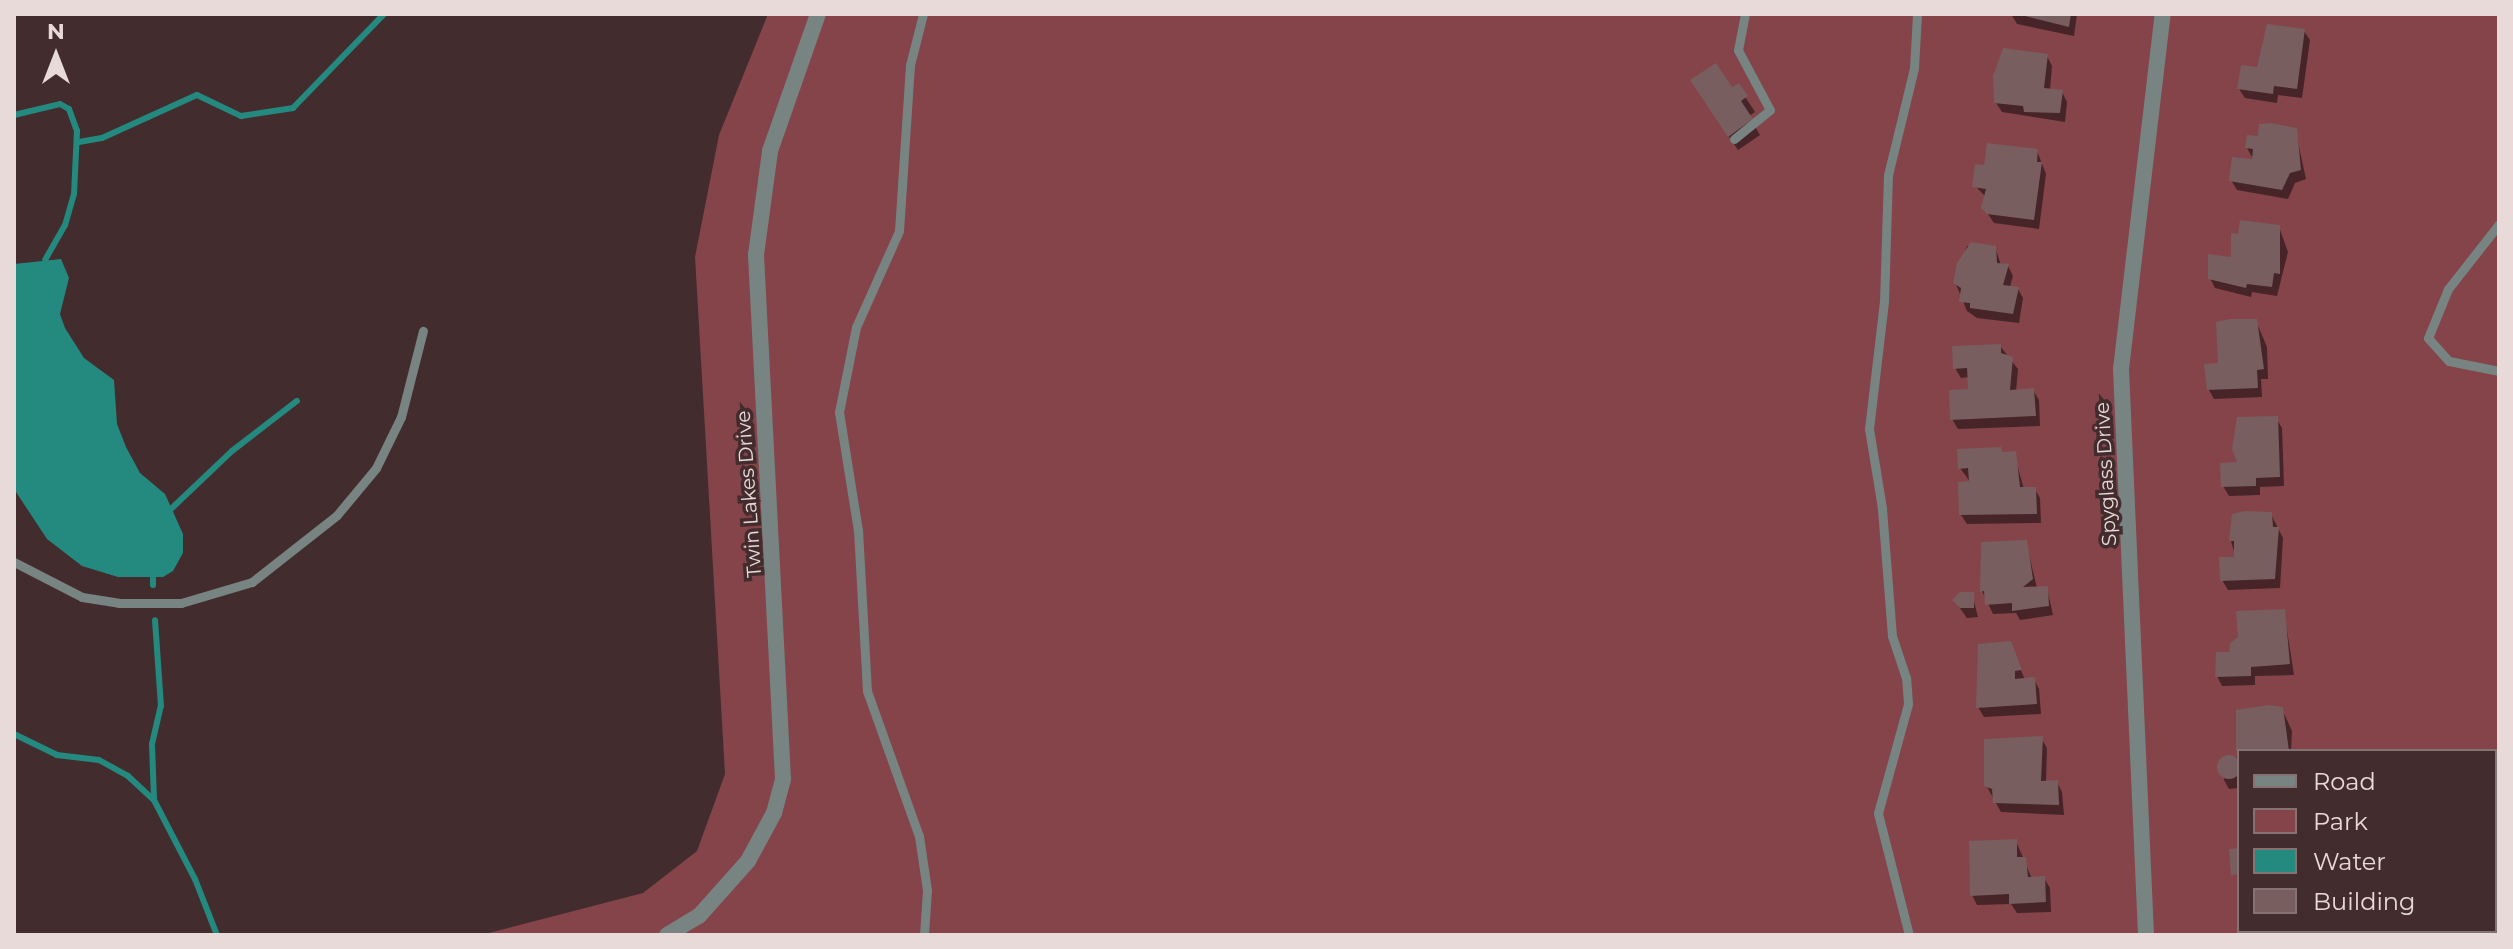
<!DOCTYPE html>
<style>
body{margin:0}
#map{position:relative;width:2513px;height:949px;overflow:hidden;background:#432c2d;font-family:Montserrat,sans-serif}
div>[style]{position:absolute}
.green>*{inset:0;background:#84444a}
.water>*{inset:0;background:#24897f}
.shadow>*{inset:0;background:#0007}
.stream>*{height:6px;margin:-3px;padding:0 3px;transform-origin:3px;border-radius:3px;background:#24897f}
.building>*{inset:0;background:#795e5f}
.round{border-radius:50%}
.lane>*{height:9px;margin:-4.5px;padding:0 4.5px;transform-origin:4.5px;border-radius:4.5px;background:#778482}
.street>*{height:16px;margin:-8px;padding:0 8px;transform-origin:8px;border-radius:8px;background:#778482}
span{translate:-50% -50%;white-space:nowrap;text-align:center;line-height:1.15;-webkit-text-stroke:7px #432c2d;paint-order:stroke}
.street-label{font-size:20px;color:#e9dada}
.frame{position:absolute;inset:0;border:16px solid #e9dada;pointer-events:none}
.legend{position:absolute;left:2237px;top:749px;width:260px;height:184px;box-sizing:border-box;background:#432c2d;border:2px solid #857272;margin:0;padding:10px 14px;list-style:none;font-size:24px;color:#e9dada}
.legend li{display:flex;align-items:center;gap:16px;height:40px}
.legend b{width:40px;border:2px solid #857272}
.north{position:absolute;left:16px;top:16px;width:80px;height:80px;-webkit-text-stroke:6px #432c2d;paint-order:stroke;rotate:0deg;font-size:22px;font-weight:700;line-height:32px;text-align:center;color:#e9dada}
.north::after{content:'';display:block;margin:auto;width:28px;height:36px;background:#e9dada;clip-path:polygon(50% 0,100% 100%,50% 72%,0 100%)}
</style>
<div id="map">
<div class="green">
<i style="clip-path:polygon(evenodd,768px 14px,2499px 14px,2499px 935px,481px 935px,643px 893px,697px 851px,725px 774px,695px 257px,719px 135px,768px 14px,2239px 751px,2495px 751px,2495px 931px,2239px 931px,2239px 751px)"></i>
</div>
<div class="water">
<i style="clip-path:polygon(61px 259px,69px 278px,60px 314px,65px 328px,84px 358px,114px 380px,117px 424px,126px 447px,140px 473px,165px 494px,183px 534px,183px 553px,173px 571px,163px 577px,118px 577px,82px 566px,47px 539px,14px 489px,14px 264px)"></i>
</div>
<div class="shadow">
<i style="clip-path:polygon(2011px 14px,2077px 14px,2074px 36px,2017px 24px)"></i>
<i style="clip-path:polygon(2304px 31px,2310px 40px,2302px 98px,2278px 95px,2277px 103px,2245px 98px,2239px 89px)"></i>
<i style="clip-path:polygon(2047px 56px,2052px 66px,2050px 90px,2062px 92px,2067px 102px,2065px 122px,2002px 112px,1996px 103px)"></i>
<i style="clip-path:polygon(1738px 86px,1755px 112px,1749px 116px,1760px 135px,1738px 150px,1701px 95px)"></i>
<i style="clip-path:polygon(2295px 129px,2306px 179px,2295px 183px,2288px 199px,2237px 190px,2231px 180px,2255px 162px,2247px 148px,2260px 138px)"></i>
<i style="clip-path:polygon(2037px 151px,2046px 174px,2039px 229px,1994px 223px,1984px 208px,1986px 197px,1975px 186px,1986px 167px)"></i>
<i style="clip-path:polygon(2279px 227px,2288px 252px,2277px 296px,2252px 292px,2251px 297px,2215px 288px,2210px 278px)"></i>
<i style="clip-path:polygon(1967px 246px,1995px 247px,2001px 265px,2008px 266px,2013px 276px,2010px 287px,2018px 289px,2023px 298px,2019px 323px,1977px 318px,1967px 311px,1955px 282px)"></i>
<i style="clip-path:polygon(2256px 321px,2267px 347px,2268px 379px,2261px 379px,2262px 397px,2214px 399px,2209px 390px,2220px 365px)"></i>
<i style="clip-path:polygon(2000px 346px,2018px 369px,2016px 391px,2033px 390px,2039px 400px,2040px 426px,1958px 429px,1952px 419px,1970px 391px,1969px 377px,1961px 378px,1955px 368px)"></i>
<i style="clip-path:polygon(2276px 418px,2282px 428px,2284px 486px,2260px 487px,2260px 495px,2229px 496px,2223px 486px)"></i>
<i style="clip-path:polygon(2003px 454px,2014px 454px,2024px 489px,2035px 489px,2040px 498px,2041px 523px,1967px 524px,1961px 515px,1971px 483px,1960px 468px)"></i>
<i style="clip-path:polygon(2271px 514px,2283px 538px,2280px 588px,2228px 590px,2222px 580px,2236px 558px,2231px 541px)"></i>
<i style="clip-path:polygon(2026px 542px,2037px 588px,2047px 588px,2053px 615px,2020px 620px,2016px 613px,1993px 614px,1982px 591px)"></i>
<i style="clip-path:polygon(1972px 594px,1978px 617px,1967px 618px,1955px 601px)"></i>
<i style="clip-path:polygon(2284px 611px,2294px 675px,2255px 676px,2255px 685px,2222px 686px,2217px 676px)"></i>
<i style="clip-path:polygon(2010px 643px,2025px 680px,2034px 679px,2039px 689px,2041px 714px,1984px 717px,1978px 707px)"></i>
<i style="clip-path:polygon(2282px 709px,2292px 731px,2291px 751px,2239px 752px,2238px 712px)"></i>
<i style="clip-path:polygon(2041px 738px,2047px 748px,2046px 783px,2057px 782px,2062px 792px,2064px 815px,2001px 812px,1986px 785px)"></i>
<i style="clip-path:polygon(2223px 757px,2239px 757px,2239px 788px,2229px 789px,2224px 780px)"></i>
<i style="clip-path:polygon(2016px 841px,2032px 879px,2044px 878px,2050px 888px,2051px 912px,2017px 913px,2011px 904px,1977px 905px,1972px 895px)"></i>
</div>
<div class="stream">
<i style="left:14px;top:115px;width:47px;rotate:-13.4deg"></i>
<i style="left:60px;top:104px;width:10px;rotate:29deg"></i>
<i style="left:69px;top:109px;width:23px;rotate:70deg"></i>
<i style="left:77px;top:131px;width:63px;rotate:92.7deg"></i>
<i style="left:74px;top:194px;width:32px;rotate:106deg"></i>
<i style="left:65px;top:225px;width:40px;rotate:119.7deg"></i>
<i style="left:79px;top:142px;width:23px;rotate:-10deg"></i>
<i style="left:102px;top:138px;width:104px;rotate:-24.4deg"></i>
<i style="left:197px;top:95px;width:49px;rotate:25.5deg"></i>
<i style="left:241px;top:116px;width:53px;rotate:-8.7deg"></i>
<i style="left:293px;top:108px;width:131px;rotate:-45.9deg"></i>
<i style="left:171px;top:509px;width:84px;rotate:-43.6deg"></i>
<i style="left:232px;top:451px;width:82px;rotate:-37.6deg"></i>
<i style="left:153px;top:578px;width:7px;rotate:90deg"></i>
<i style="left:14px;top:734px;width:48px;rotate:26deg"></i>
<i style="left:57px;top:755px;width:42px;rotate:6.8deg"></i>
<i style="left:99px;top:760px;width:33px;rotate:29deg"></i>
<i style="left:128px;top:776px;width:35px;rotate:43deg"></i>
<i style="left:154px;top:800px;width:89px;rotate:62.6deg"></i>
<i style="left:195px;top:879px;width:60px;rotate:68.6deg"></i>
<i style="left:154px;top:799px;width:55px;rotate:-92.1deg"></i>
<i style="left:152px;top:744px;width:39px;rotate:-77deg"></i>
<i style="left:161px;top:706px;width:86px;rotate:-94deg"></i>
</div>
<div class="building">
<i style="clip-path:polygon(2017px 14px,2071px 14px,2069px 27px)"></i>
<i style="clip-path:polygon(2267px 24px,2305px 29px,2297px 89px,2274px 86px,2273px 94px,2237px 89px,2241px 65px,2257px 67px)"></i>
<i style="clip-path:polygon(2003px 48px,2048px 54px,2044px 88px,2063px 90px,2060px 113px,2024px 112px,2023px 106px,1994px 103px,1993px 76px)"></i>
<i style="clip-path:polygon(1716px 63px,1732px 87px,1739px 83px,1748px 96px,1741px 101px,1753px 119px,1728px 137px,1690px 80px)"></i>
<i style="clip-path:polygon(2271px 123px,2297px 128px,2301px 170px,2290px 173px,2282px 190px,2229px 181px,2232px 157px,2252px 159px,2253px 149px,2245px 148px,2247px 135px,2258px 136px,2259px 124px)"></i>
<i style="clip-path:polygon(1987px 143px,2038px 149px,2037px 162px,2042px 162px,2034px 220px,1987px 214px,1981px 208px,1986px 189px,1972px 187px,1975px 164px,1984px 165px)"></i>
<i style="clip-path:polygon(2240px 220px,2280px 225px,2280px 274px,2274px 273px,2272px 287px,2247px 284px,2246px 288px,2208px 279px,2208px 254px,2231px 257px,2231px 233px,2238px 234px)"></i>
<i style="clip-path:polygon(1971px 242px,1996px 246px,1997px 263px,2009px 264px,2003px 285px,2019px 287px,2013px 314px,1970px 308px,1970px 303px,1959px 302px,1961px 288px,1953px 283px,1957px 263px)"></i>
<i style="clip-path:polygon(2230px 319px,2257px 319px,2264px 369px,2257px 370px,2258px 388px,2207px 390px,2204px 364px,2218px 363px,2216px 322px)"></i>
<i style="clip-path:polygon(2001px 344px,2001px 353px,2013px 357px,2010px 390px,2034px 388px,2036px 416px,1950px 420px,1949px 390px,1968px 389px,1967px 368px,1953px 369px,1952px 346px)"></i>
<i style="clip-path:polygon(2278px 416px,2280px 477px,2256px 478px,2256px 486px,2221px 487px,2220px 463px,2237px 462px,2232px 449px,2237px 417px)"></i>
<i style="clip-path:polygon(2001px 447px,2002px 452px,2016px 451px,2020px 487px,2036px 487px,2037px 514px,1959px 515px,1958px 482px,1969px 481px,1968px 468px,1958px 469px,1957px 449px)"></i>
<i style="clip-path:polygon(2245px 511px,2272px 512px,2273px 527px,2279px 527px,2275px 579px,2220px 581px,2219px 557px,2234px 557px,2234px 541px,2229px 541px,2232px 514px)"></i>
<i style="clip-path:polygon(2027px 540px,2033px 579px,2023px 587px,2048px 586px,2049px 606px,2012px 611px,2012px 603px,1985px 605px,1984px 591px,1980px 592px,1981px 542px)"></i>
<i style="clip-path:polygon(1960px 592px,1974px 592px,1974px 608px,1960px 608px,1952px 600px)"></i>
<i style="clip-path:polygon(2285px 609px,2290px 664px,2251px 667px,2251px 676px,2215px 677px,2216px 652px,2229px 652px,2230px 643px,2238px 637px,2236px 611px)"></i>
<i style="clip-path:polygon(2011px 641px,2022px 670px,2015px 671px,2015px 679px,2035px 677px,2037px 704px,1976px 708px,1978px 644px)"></i>
<i style="clip-path:polygon(2269px 705px,2283px 707px,2289px 751px,2236px 751px,2236px 710px)"></i>
<i style="clip-path:polygon(2043px 736px,2041px 781px,2058px 780px,2059px 805px,1993px 803px,1992px 789px,1984px 786px,1984px 739px)"></i>
<i class="round" style="left:2217px;top:755px;width:24px;height:24px"></i>
<i style="clip-path:polygon(2017px 839px,2017px 857px,2026px 857px,2028px 877px,2045px 876px,2046px 902px,2009px 904px,2009px 894px,1970px 896px,1969px 841px)"></i>
<i style="clip-path:polygon(2239px 848px,2239px 874px,2231px 875px,2229px 849px)"></i>
<i style="clip-path:polygon(2245px 931px,2304px 931px,2304px 935px,2245px 935px)"></i>
</div>
<div class="lane">
<i style="left:923px;top:14px;width:53px;rotate:104.3deg"></i>
<i style="left:910px;top:65px;width:166px;rotate:93.8deg"></i>
<i style="left:899px;top:231px;width:105px;rotate:114.1deg"></i>
<i style="left:856px;top:327px;width:87px;rotate:101.3deg"></i>
<i style="left:839px;top:412px;width:120px;rotate:80.9deg"></i>
<i style="left:858px;top:530px;width:161px;rotate:86.8deg"></i>
<i style="left:867px;top:691px;width:154px;rotate:70.3deg"></i>
<i style="left:919px;top:836px;width:55px;rotate:81.6deg"></i>
<i style="left:927px;top:890px;width:45px;rotate:93.8deg"></i>
<i style="left:1734px;top:139px;width:46px;rotate:-38.9deg"></i>
<i style="left:1770px;top:110px;width:68px;rotate:-118.1deg"></i>
<i style="left:1738px;top:50px;width:37px;rotate:-79deg"></i>
<i style="left:2499px;top:224px;width:83px;rotate:128.1deg"></i>
<i style="left:2448px;top:289px;width:53px;rotate:112.2deg"></i>
<i style="left:2428px;top:338px;width:31px;rotate:48deg"></i>
<i style="left:2449px;top:361px;width:51px;rotate:11.3deg"></i>
<i style="left:14px;top:562px;width:76px;rotate:27.2deg"></i>
<i style="left:82px;top:597px;width:37px;rotate:9deg"></i>
<i style="left:119px;top:603px;width:62px"></i>
<i style="left:181px;top:603px;width:74px;rotate:-16.5deg"></i>
<i style="left:252px;top:582px;width:108px;rotate:-38.2deg"></i>
<i style="left:337px;top:515px;width:61px;rotate:-50.3deg"></i>
<i style="left:376px;top:468px;width:57px;rotate:-63.9deg"></i>
<i style="left:401px;top:417px;width:89px;rotate:-75.7deg"></i>
<i style="left:1909px;top:935px;width:126px;rotate:-104.3deg"></i>
<i style="left:1878px;top:813px;width:113px;rotate:-74.6deg"></i>
<i style="left:1908px;top:704px;width:26px;rotate:-94deg"></i>
<i style="left:1906px;top:678px;width:44px;rotate:-108.4deg"></i>
<i style="left:1892px;top:636px;width:128px;rotate:-94.5deg"></i>
<i style="left:1882px;top:508px;width:80px;rotate:-99.3deg"></i>
<i style="left:1869px;top:429px;width:128px;rotate:-83.3deg"></i>
<i style="left:1884px;top:302px;width:127px;rotate:-88.2deg"></i>
<i style="left:1888px;top:175px;width:110px;rotate:-76.3deg"></i>
<i style="left:1914px;top:68px;width:54px;rotate:-86.8deg"></i>
</div>
<div class="street">
<i style="left:667px;top:935px;width:37px;rotate:-31deg"></i>
<i style="left:699px;top:916px;width:74px;rotate:-48.3deg"></i>
<i style="left:748px;top:861px;width:55px;rotate:-61.6deg"></i>
<i style="left:774px;top:813px;width:35px;rotate:-75deg"></i>
<i style="left:783px;top:779px;width:525px;rotate:-92.95deg"></i>
<i style="left:756px;top:255px;width:105px;rotate:-82.3deg"></i>
<i style="left:770px;top:151px;width:145px;rotate:-70.7deg"></i>
<i style="left:2146px;top:935px;width:567px;rotate:-92.53deg"></i>
<i style="left:2121px;top:369px;width:357px;rotate:-83.3deg"></i>
</div>
<div class="street-label">
<span style="left:2106px;top:474px;rotate:-93deg">Spyglass Drive</span>
<span style="left:749px;top:494px;rotate:-94deg">Twin Lakes Drive</span>
</div>
<div class="frame"></div>
<ul class="legend">
<li><b style="height:10px;background:#778482"></b>Road</li>
<li><b style="height:22px;background:#84444a"></b>Park</li>
<li><b style="height:22px;background:#24897f"></b>Water</li>
<li><b style="height:22px;background:#795e5f"></b>Building</li>
</ul>
<div class="north">N</div>
</div>
